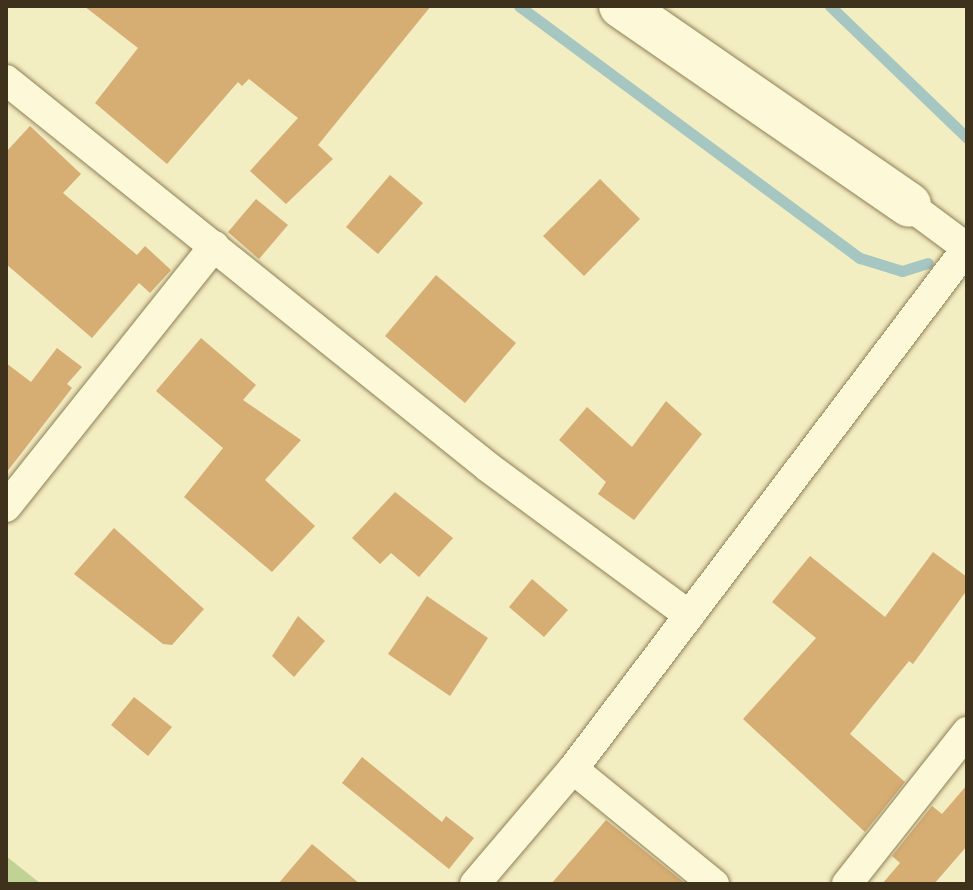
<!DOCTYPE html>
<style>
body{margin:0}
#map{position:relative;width:973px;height:890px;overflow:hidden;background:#f3edc2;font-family:Spectral,serif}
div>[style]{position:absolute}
.green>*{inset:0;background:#c1d394}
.stream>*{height:11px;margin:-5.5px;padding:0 5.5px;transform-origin:5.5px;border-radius:5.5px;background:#a5c6c1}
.building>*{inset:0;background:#d6ad73}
.roads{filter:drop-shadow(0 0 2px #907f56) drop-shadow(0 0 2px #907f56)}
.street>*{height:30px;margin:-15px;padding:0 15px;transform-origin:15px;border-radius:15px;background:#fdf8d7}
.secondary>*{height:44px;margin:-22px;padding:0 22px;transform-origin:22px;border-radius:22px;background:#fdf8d7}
span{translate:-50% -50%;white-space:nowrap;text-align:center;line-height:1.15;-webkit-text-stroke:7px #faf5d3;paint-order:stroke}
.frame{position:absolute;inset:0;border:8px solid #3e321c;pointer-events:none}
</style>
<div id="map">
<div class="green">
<i style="clip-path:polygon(6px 856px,41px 884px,6px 884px)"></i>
</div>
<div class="stream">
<i style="left:519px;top:6px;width:424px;rotate:36.5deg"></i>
<i style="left:860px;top:258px;width:44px;rotate:17.2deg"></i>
<i style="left:902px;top:271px;width:27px;rotate:-17deg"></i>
<i style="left:830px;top:6px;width:190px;rotate:43.9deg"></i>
</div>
<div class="building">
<i style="clip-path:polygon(84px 6px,431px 6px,318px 145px,333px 159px,286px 204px,250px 171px,298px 118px,249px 79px,242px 86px,238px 82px,167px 164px,95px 103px,138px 48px)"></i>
<i style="clip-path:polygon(30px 126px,81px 174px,63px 193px,137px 255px,145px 246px,171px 270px,150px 293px,139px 283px,92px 338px,6px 264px,6px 152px)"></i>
<i style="clip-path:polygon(390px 175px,423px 203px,378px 254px,346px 227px)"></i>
<i style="clip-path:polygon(600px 179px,640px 219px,584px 276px,543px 236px)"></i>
<i style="clip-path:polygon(256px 199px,288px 225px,259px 259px,228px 232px)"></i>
<i style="clip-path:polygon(436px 275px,516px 343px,465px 403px,385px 336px)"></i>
<i style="clip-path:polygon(201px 338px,256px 385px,243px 400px,301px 440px,265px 480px,315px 526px,272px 572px,184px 497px,223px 448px,156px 391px)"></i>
<i style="clip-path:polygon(57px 348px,82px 367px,67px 384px,72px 388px,6px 473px,6px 363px,31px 382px)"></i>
<i style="clip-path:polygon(666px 401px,702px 434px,634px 520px,598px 494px,606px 482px,559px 440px,587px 407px,632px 447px)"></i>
<i style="clip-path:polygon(395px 492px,453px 538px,419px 577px,391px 553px,380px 564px,352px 538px)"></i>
<i style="clip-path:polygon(114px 528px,204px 609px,172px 645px,163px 644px,74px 574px)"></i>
<i style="clip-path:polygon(933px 552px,967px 577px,967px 590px,913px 664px,909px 661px,850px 734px,905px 782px,865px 832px,743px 719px,816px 638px,772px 602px,810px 556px,885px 617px)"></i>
<i style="clip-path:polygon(532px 579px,568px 610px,544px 637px,509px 607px)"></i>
<i style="clip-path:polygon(427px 596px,488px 638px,450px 696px,388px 654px)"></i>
<i style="clip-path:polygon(298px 616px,325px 641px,294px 677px,272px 656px)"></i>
<i style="clip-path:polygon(134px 697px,172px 727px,148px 756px,111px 725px)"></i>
<i style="clip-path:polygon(362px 757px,442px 822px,446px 816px,474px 838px,449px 869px,342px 783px)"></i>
<i style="clip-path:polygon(967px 785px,967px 846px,934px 884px,882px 884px,900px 863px,892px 856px,932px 806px,942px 814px)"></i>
<i style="clip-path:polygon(606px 820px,686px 884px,551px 884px)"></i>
<i style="clip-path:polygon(312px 844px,360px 884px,278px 884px)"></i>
</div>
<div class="roads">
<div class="street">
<i style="left:6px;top:80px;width:618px;rotate:38.76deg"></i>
<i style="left:488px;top:467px;width:250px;rotate:36.4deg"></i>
<i style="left:6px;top:507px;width:334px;rotate:-51.4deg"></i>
<i style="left:573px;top:769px;width:182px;rotate:39.2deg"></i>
<i style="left:475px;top:884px;width:151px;rotate:-49.6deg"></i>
<i style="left:573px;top:769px;width:653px;rotate:-52.9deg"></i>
<i style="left:967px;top:248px;width:72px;rotate:-143.4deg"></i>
<i style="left:847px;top:884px;width:194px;rotate:-51.7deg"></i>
</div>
<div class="secondary">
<i style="left:621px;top:6px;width:350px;rotate:34.6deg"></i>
</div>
</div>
<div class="frame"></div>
</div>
